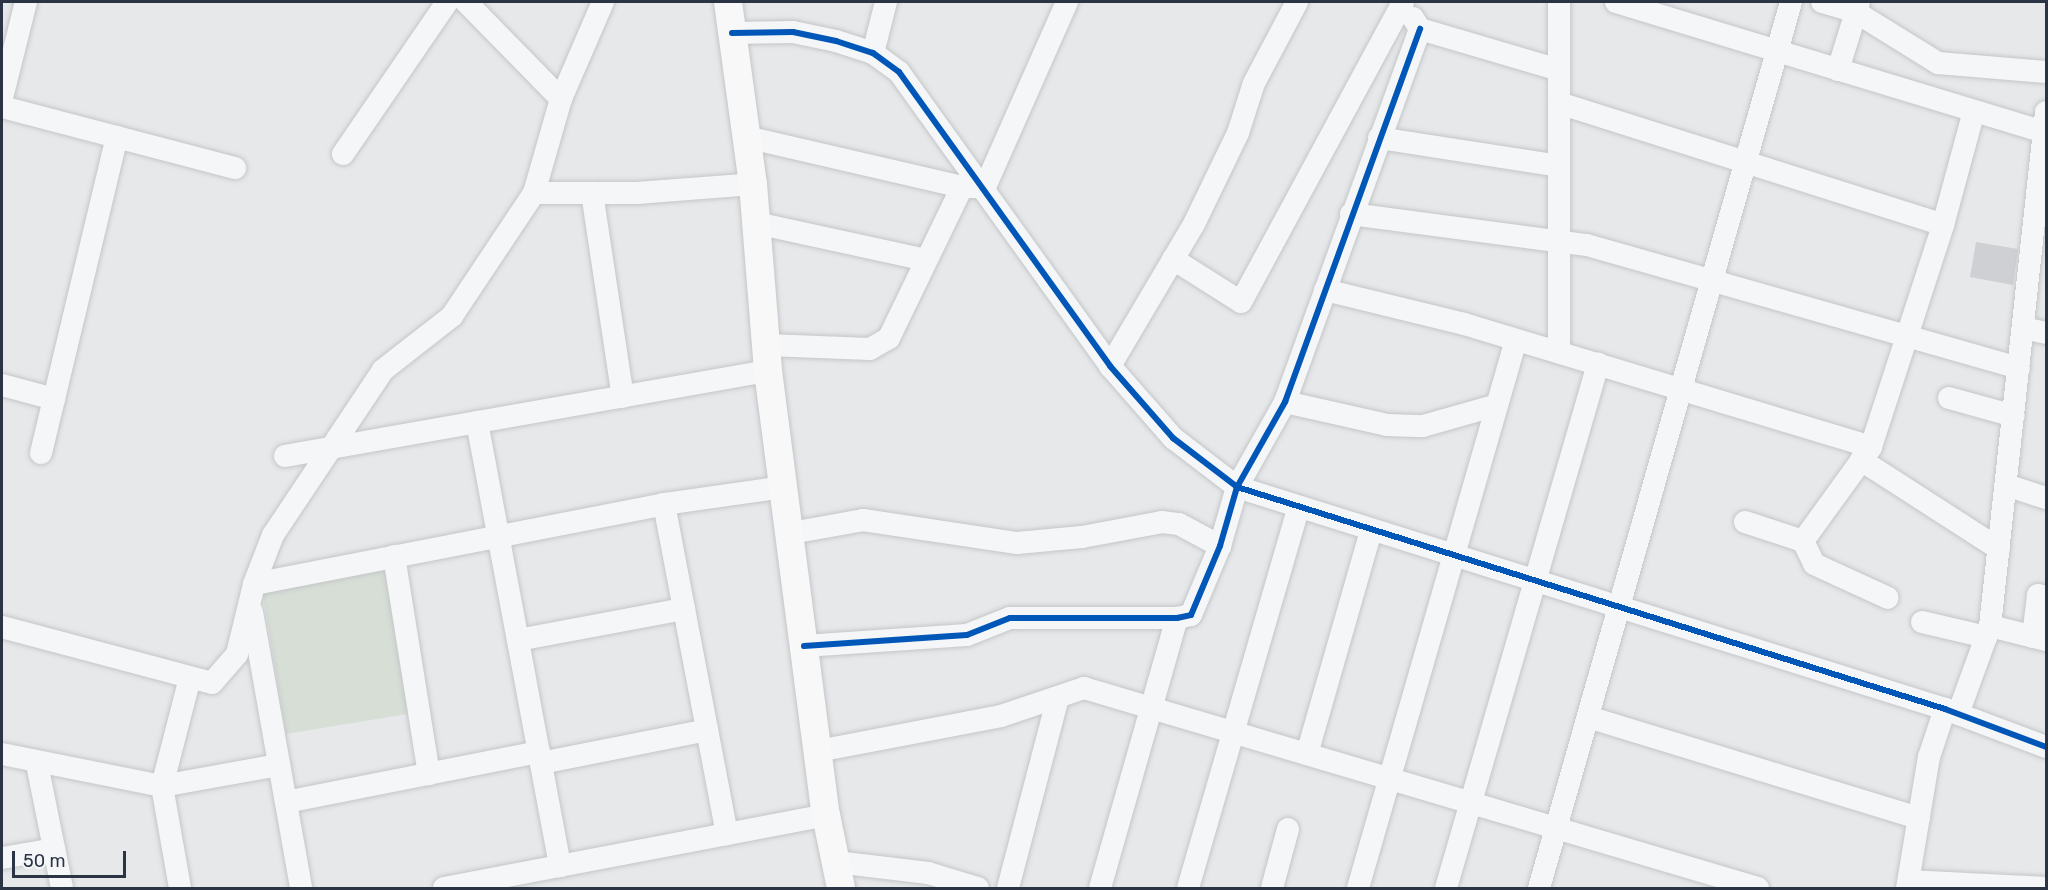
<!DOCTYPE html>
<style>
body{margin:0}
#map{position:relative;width:2048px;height:890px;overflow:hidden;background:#e6e8ea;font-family:Rubik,sans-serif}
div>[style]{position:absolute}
.green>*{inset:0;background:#d6ded6}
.building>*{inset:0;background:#ced0d3}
.roads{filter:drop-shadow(0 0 2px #c4c6c8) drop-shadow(0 0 2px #c4c6c8)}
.minor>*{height:22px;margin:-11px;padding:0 11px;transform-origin:11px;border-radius:11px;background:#f5f6f7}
.major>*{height:28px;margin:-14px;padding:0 14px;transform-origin:14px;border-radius:14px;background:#f8f8f8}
.cycleway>*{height:6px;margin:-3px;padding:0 3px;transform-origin:3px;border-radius:3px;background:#0057b8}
span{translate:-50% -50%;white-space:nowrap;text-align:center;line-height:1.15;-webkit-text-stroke:6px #f4f6f9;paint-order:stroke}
.frame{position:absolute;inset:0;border:3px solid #2b3445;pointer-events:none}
.scale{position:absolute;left:12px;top:851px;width:114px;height:27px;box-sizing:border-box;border:3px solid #2b3445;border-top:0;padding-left:8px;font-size:18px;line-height:21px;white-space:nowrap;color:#2b3445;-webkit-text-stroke:4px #f4f6f9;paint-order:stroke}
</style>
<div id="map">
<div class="green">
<i style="clip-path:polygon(388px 568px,413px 713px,286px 734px,262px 589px)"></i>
</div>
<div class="building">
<i style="clip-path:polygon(1976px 242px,2018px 249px,2013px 285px,1970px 277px)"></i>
</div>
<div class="roads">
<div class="minor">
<i style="left:466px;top:2px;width:136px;rotate:45.6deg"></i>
<i style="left:1559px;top:2px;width:350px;rotate:90deg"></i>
<i style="left:1616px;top:2px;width:450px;rotate:16.9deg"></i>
<i style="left:1822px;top:2px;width:33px;rotate:16deg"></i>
<i style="left:1854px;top:11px;width:99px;rotate:31.8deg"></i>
<i style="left:1938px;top:63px;width:108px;rotate:4.8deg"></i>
<i style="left:1413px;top:18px;width:13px;rotate:58deg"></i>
<i style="left:1420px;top:29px;width:145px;rotate:16.4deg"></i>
<i style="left:732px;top:33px;width:61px;rotate:-0.9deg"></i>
<i style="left:793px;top:32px;width:44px;rotate:11.8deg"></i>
<i style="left:836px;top:41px;width:39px;rotate:18deg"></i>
<i style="left:873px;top:53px;width:32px;rotate:36deg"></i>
<i style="left:899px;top:72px;width:362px;rotate:54.3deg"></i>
<i style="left:1110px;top:366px;width:96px;rotate:48.8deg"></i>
<i style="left:1173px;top:438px;width:81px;rotate:37.4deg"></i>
<i style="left:1237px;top:487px;width:742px;rotate:17.41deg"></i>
<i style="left:1945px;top:709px;width:108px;rotate:20.6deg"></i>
<i style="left:873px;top:53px;width:53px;rotate:-75.7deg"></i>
<i style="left:1838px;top:70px;width:71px;rotate:-72.8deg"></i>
<i style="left:2px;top:98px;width:99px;rotate:-76deg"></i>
<i style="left:1559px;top:103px;width:403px;rotate:17.6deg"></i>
<i style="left:2px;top:107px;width:241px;rotate:14.7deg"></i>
<i style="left:746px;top:137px;width:222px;rotate:13deg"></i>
<i style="left:962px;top:187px;width:23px"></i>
<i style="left:985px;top:187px;width:202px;rotate:-66.1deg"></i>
<i style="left:1379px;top:138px;width:182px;rotate:8.8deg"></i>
<i style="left:343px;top:154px;width:184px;rotate:-55.6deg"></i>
<i style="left:534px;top:193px;width:103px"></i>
<i style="left:637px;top:193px;width:116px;rotate:-4.4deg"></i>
<i style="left:592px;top:193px;width:206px;rotate:81.4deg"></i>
<i style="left:1351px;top:214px;width:238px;rotate:7.5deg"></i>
<i style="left:1587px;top:245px;width:449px;rotate:15.9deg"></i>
<i style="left:756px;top:223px;width:173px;rotate:12.3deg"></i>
<i style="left:1173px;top:259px;width:80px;rotate:32.3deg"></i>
<i style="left:1241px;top:302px;width:341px;rotate:-61.6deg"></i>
<i style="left:1325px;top:290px;width:143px;rotate:13.7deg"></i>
<i style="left:1464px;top:324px;width:425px;rotate:16.8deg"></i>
<i style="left:2023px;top:328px;width:24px;rotate:12deg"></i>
<i style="left:767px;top:345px;width:103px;rotate:2.2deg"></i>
<i style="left:870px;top:349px;width:22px;rotate:-30deg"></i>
<i style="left:889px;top:338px;width:168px;rotate:-64.2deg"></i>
<i style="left:1110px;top:366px;width:165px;rotate:-59.4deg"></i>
<i style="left:1194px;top:224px;width:101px;rotate:-64.2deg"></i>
<i style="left:1238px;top:133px;width:52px;rotate:-72.3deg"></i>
<i style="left:1254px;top:83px;width:92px;rotate:-62deg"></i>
<i style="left:2px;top:385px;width:54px;rotate:15.1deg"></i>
<i style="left:1949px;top:398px;width:67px;rotate:15.5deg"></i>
<i style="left:1285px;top:402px;width:105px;rotate:12.7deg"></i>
<i style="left:1387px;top:425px;width:36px;rotate:2deg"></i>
<i style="left:1423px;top:426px;width:77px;rotate:-15.8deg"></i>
<i style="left:477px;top:422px;width:452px;rotate:79.4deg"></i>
<i style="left:41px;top:453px;width:325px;rotate:-76.5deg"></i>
<i style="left:285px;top:456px;width:490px;rotate:-10deg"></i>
<i style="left:1861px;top:460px;width:164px;rotate:32.8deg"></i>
<i style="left:2006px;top:485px;width:42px;rotate:18deg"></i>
<i style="left:664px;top:504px;width:336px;rotate:79.2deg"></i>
<i style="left:1745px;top:522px;width:61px;rotate:18.1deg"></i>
<i style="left:1803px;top:541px;width:25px;rotate:64deg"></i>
<i style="left:1814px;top:564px;width:81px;rotate:24.7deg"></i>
<i style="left:791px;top:533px;width:73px;rotate:-10.2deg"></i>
<i style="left:863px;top:520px;width:156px;rotate:8.5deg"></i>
<i style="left:1017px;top:543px;width:65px;rotate:-5.3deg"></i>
<i style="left:1082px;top:537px;width:81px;rotate:-10.6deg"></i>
<i style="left:1162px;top:522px;width:17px;rotate:7deg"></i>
<i style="left:1179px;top:524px;width:47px;rotate:28.2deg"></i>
<i style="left:1803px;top:541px;width:116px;rotate:-54.1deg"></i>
<i style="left:1871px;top:447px;width:233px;rotate:-72deg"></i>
<i style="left:1943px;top:225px;width:118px;rotate:-74.8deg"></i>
<i style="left:394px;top:556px;width:221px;rotate:80.9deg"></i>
<i style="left:254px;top:584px;width:418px;rotate:-11deg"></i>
<i style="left:664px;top:504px;width:120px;rotate:-8.1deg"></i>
<i style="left:252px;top:612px;width:280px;rotate:79.9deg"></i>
<i style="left:1922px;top:622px;width:66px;rotate:13.2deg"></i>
<i style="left:1990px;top:626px;width:58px;rotate:14deg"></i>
<i style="left:2px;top:627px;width:217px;rotate:14.9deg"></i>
<i style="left:212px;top:683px;width:38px;rotate:-49deg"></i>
<i style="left:237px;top:654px;width:72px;rotate:-76.3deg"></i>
<i style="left:254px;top:584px;width:53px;rotate:-68.8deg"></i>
<i style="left:273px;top:535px;width:198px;rotate:-56.3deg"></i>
<i style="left:383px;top:370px;width:88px;rotate:-38deg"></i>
<i style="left:452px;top:316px;width:148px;rotate:-56.3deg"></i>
<i style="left:534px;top:193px;width:98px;rotate:-74deg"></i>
<i style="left:561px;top:99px;width:106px;rotate:-66.6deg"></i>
<i style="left:2033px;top:637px;width:42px;rotate:-83.2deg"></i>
<i style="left:2038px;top:595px;width:8px;rotate:14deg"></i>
<i style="left:518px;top:640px;width:169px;rotate:-10.6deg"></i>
<i style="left:804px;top:646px;width:163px;rotate:-3.9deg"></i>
<i style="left:967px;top:635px;width:46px;rotate:-21.6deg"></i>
<i style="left:1010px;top:618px;width:167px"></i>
<i style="left:1177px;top:618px;width:14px;rotate:-12deg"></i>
<i style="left:1191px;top:615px;width:75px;rotate:-67.2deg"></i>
<i style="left:1220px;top:546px;width:61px;rotate:-73.9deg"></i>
<i style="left:1237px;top:487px;width:98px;rotate:-60.5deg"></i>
<i style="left:1285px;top:402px;width:397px;rotate:-70.1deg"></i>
<i style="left:1958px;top:714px;width:94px;rotate:-70deg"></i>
<i style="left:1990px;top:626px;width:517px;rotate:-83.78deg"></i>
<i style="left:1588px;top:717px;width:346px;rotate:17deg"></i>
<i style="left:818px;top:751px;width:186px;rotate:-10.8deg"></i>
<i style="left:1001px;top:716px;width:88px;rotate:-18.6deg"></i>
<i style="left:1084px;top:688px;width:703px;rotate:16.53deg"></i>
<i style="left:2px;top:754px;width:163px;rotate:11.3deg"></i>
<i style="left:162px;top:786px;width:119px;rotate:-10.2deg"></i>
<i style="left:1307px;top:754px;width:232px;rotate:-74deg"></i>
<i style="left:541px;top:763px;width:169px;rotate:-11.2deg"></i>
<i style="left:37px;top:764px;width:126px;rotate:78.6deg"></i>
<i style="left:286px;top:802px;width:258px;rotate:-11.2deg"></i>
<i style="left:2px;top:858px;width:53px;rotate:-9.8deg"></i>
<i style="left:836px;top:862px;width:93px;rotate:6.8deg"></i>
<i style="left:928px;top:873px;width:52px;rotate:16.7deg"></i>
<i style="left:1909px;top:881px;width:137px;rotate:2.9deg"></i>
<i style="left:180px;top:888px;width:104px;rotate:-100deg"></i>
<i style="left:162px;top:786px;width:112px;rotate:-75.5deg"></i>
<i style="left:444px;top:888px;width:389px;rotate:-10.8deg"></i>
<i style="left:1008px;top:888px;width:196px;rotate:-75.3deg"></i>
<i style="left:1100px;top:888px;width:281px;rotate:-74.1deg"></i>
<i style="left:1188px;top:888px;width:397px;rotate:-73.8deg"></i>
<i style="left:1272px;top:888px;width:61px;rotate:-74.8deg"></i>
<i style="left:1358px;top:888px;width:570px;rotate:-73.92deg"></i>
<i style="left:1446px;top:888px;width:546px;rotate:-73.82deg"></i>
<i style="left:1539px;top:888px;width:921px;rotate:-74.12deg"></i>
<i style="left:1907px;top:888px;width:133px;rotate:-80.5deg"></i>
<i style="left:1929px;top:757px;width:51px;rotate:-71.6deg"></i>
</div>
<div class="major">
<i style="left:728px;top:2px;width:184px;rotate:82.2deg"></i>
<i style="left:753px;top:184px;width:188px;rotate:85.4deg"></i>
<i style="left:768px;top:371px;width:448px;rotate:82.6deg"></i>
<i style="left:826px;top:815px;width:75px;rotate:78.4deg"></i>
</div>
</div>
<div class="cycleway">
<i style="left:732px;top:33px;width:61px;rotate:-0.9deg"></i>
<i style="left:793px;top:32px;width:44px;rotate:11.8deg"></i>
<i style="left:836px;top:41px;width:39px;rotate:18deg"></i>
<i style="left:873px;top:53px;width:32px;rotate:36deg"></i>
<i style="left:899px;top:72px;width:362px;rotate:54.3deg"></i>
<i style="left:1110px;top:366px;width:96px;rotate:48.8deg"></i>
<i style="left:1173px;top:438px;width:81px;rotate:37.4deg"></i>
<i style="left:1237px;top:487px;width:742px;rotate:17.41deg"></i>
<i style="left:1945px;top:709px;width:108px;rotate:20.6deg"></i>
<i style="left:804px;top:646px;width:163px;rotate:-3.9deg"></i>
<i style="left:967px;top:635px;width:46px;rotate:-21.6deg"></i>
<i style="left:1010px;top:618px;width:167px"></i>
<i style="left:1177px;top:618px;width:14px;rotate:-12deg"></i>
<i style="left:1191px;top:615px;width:75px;rotate:-67.2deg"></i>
<i style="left:1220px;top:546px;width:61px;rotate:-73.9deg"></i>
<i style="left:1237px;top:487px;width:98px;rotate:-60.5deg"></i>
<i style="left:1285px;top:402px;width:397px;rotate:-70.1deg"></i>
</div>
<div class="frame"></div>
<div class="scale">50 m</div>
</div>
